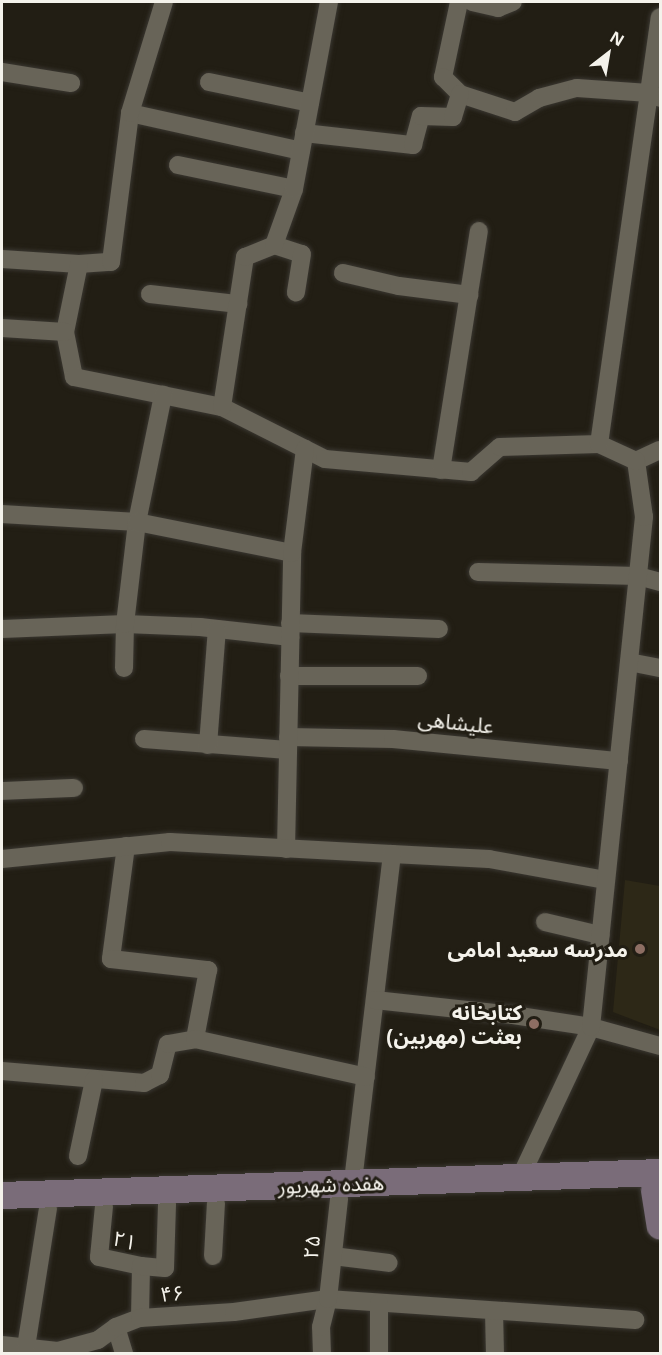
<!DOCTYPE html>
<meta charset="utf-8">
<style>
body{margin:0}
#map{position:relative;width:662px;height:1355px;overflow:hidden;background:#221e14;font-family:"Open Sans","Noto Sans Arabic",sans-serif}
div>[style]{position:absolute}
.built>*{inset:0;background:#2d2817}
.roads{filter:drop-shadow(0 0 2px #3a3731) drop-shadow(0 0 2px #3a3731)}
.street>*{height:18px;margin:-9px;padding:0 9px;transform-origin:9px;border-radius:9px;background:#686458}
.secondary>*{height:27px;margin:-13.5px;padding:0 13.5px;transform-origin:13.5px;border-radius:13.5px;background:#7a6c79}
.dots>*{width:16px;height:16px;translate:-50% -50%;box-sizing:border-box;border:3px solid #221e14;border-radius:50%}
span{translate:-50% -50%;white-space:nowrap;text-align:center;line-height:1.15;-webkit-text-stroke:6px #221e14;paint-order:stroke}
.street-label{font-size:21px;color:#f4f2eb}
.poi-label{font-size:21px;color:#f4f2eb;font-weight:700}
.right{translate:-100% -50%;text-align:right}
.frame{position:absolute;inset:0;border:3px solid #f4f2eb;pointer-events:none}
.north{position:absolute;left:578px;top:24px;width:60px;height:60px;-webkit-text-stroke:4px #221e14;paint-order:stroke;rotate:31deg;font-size:16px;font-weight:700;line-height:24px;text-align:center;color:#f4f2eb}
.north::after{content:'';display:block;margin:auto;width:21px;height:27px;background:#f4f2eb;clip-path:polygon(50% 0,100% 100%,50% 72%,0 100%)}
</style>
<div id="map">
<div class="built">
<i style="clip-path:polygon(625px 880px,660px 886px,660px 1030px,613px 1012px)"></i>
</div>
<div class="roads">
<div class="street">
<i style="left:459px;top:2px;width:77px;rotate:102deg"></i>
<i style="left:443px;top:77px;width:24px;rotate:45deg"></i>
<i style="left:460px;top:94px;width:58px;rotate:18.1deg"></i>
<i style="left:515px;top:112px;width:28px;rotate:-30deg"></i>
<i style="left:539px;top:98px;width:39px;rotate:-15deg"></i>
<i style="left:577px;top:88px;width:72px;rotate:4deg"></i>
<i style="left:649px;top:93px;width:12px;rotate:24deg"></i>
<i style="left:472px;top:2px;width:27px;rotate:13deg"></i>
<i style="left:498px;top:8px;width:16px;rotate:-22deg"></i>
<i style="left:2px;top:72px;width:70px;rotate:9.1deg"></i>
<i style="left:209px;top:82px;width:103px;rotate:11.7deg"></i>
<i style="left:130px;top:113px;width:175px;rotate:12.5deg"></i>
<i style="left:304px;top:133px;width:110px;rotate:6.3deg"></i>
<i style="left:413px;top:145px;width:30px;rotate:-75deg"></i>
<i style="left:421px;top:116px;width:32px;rotate:2deg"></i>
<i style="left:453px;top:117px;width:24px;rotate:-73deg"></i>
<i style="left:178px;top:165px;width:118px;rotate:11.7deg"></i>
<i style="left:274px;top:245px;width:29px;rotate:18deg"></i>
<i style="left:302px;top:254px;width:39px;rotate:99deg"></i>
<i style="left:2px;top:259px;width:77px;rotate:3.7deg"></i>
<i style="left:79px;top:264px;width:32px;rotate:-4deg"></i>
<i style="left:111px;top:262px;width:150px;rotate:-82.7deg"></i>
<i style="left:130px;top:113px;width:116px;rotate:-73deg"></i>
<i style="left:79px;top:264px;width:69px;rotate:101.6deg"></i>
<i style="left:65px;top:332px;width:46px;rotate:78.7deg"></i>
<i style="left:74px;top:377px;width:151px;rotate:11.5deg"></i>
<i style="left:222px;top:407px;width:115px;rotate:26.8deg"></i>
<i style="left:325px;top:459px;width:147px;rotate:5.1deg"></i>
<i style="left:471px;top:472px;width:38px;rotate:-41deg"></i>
<i style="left:500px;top:447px;width:99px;rotate:-1.7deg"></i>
<i style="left:343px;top:273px;width:57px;rotate:13.1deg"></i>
<i style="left:399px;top:286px;width:71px;rotate:7.3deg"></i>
<i style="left:150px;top:294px;width:89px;rotate:6.5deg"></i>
<i style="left:2px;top:328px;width:63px;rotate:3.6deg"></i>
<i style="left:222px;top:407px;width:152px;rotate:-81.3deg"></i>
<i style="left:245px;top:257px;width:31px;rotate:-22deg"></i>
<i style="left:274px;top:245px;width:59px;rotate:-70.3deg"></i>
<i style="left:294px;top:189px;width:190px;rotate:-79.4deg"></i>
<i style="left:636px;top:461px;width:26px;rotate:-25deg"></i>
<i style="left:441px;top:470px;width:242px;rotate:-81deg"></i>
<i style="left:2px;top:514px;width:135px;rotate:3.4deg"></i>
<i style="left:137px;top:522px;width:130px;rotate:-78.4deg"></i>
<i style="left:478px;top:572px;width:160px;rotate:1.4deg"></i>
<i style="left:638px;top:576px;width:23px;rotate:15deg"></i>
<i style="left:290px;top:623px;width:149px;rotate:2.3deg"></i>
<i style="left:2px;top:629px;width:123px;rotate:-2.3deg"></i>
<i style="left:125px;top:624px;width:75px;rotate:2.3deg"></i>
<i style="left:200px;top:627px;width:91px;rotate:6.3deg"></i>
<i style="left:629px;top:662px;width:32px;rotate:11deg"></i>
<i style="left:124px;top:668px;width:44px;rotate:-88.7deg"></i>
<i style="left:125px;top:624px;width:103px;rotate:-83.3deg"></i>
<i style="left:137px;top:522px;width:158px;rotate:11.3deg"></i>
<i style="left:289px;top:676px;width:129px"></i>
<i style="left:288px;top:737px;width:105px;rotate:1.1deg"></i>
<i style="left:393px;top:739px;width:227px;rotate:5.6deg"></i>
<i style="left:144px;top:739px;width:144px;rotate:4.4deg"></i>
<i style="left:208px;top:745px;width:116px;rotate:-85.6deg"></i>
<i style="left:2px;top:791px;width:72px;rotate:-2.4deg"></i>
<i style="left:126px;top:846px;width:114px;rotate:97.6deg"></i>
<i style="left:111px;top:959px;width:98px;rotate:6.5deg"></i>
<i style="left:208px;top:970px;width:70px;rotate:100.7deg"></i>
<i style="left:286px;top:849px;width:296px;rotate:-88.8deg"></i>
<i style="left:292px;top:553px;width:105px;rotate:-82.9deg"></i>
<i style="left:392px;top:854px;width:97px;rotate:3deg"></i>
<i style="left:489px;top:859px;width:119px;rotate:10.2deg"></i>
<i style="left:2px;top:859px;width:169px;rotate:-5.8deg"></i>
<i style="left:170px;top:842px;width:222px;rotate:3.1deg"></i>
<i style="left:392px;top:854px;width:331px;rotate:96.8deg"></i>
<i style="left:545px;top:922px;width:57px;rotate:13.3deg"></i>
<i style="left:375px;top:1000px;width:139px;rotate:6.2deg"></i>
<i style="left:513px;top:1015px;width:79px;rotate:8.7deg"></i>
<i style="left:591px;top:1027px;width:72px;rotate:15.4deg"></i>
<i style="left:2px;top:1071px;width:143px;rotate:4.8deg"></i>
<i style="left:144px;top:1083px;width:18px;rotate:-27deg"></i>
<i style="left:160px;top:1075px;width:32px;rotate:-76deg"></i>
<i style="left:168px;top:1044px;width:27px;rotate:-10deg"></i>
<i style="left:195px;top:1039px;width:175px;rotate:12.5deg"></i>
<i style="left:78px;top:1156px;width:78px;rotate:-78.1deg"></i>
<i style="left:520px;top:1178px;width:167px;rotate:-64.8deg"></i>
<i style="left:591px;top:1027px;width:513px;rotate:-84.07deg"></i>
<i style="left:644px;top:517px;width:57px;rotate:-98.1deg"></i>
<i style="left:636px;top:461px;width:41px;rotate:-155.3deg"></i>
<i style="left:599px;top:444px;width:431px;rotate:-81.9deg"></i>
<i style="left:104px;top:1206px;width:51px;rotate:95.6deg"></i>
<i style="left:99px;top:1257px;width:43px;rotate:12.1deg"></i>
<i style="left:141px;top:1266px;width:52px;rotate:91.1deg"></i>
<i style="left:213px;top:1256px;width:53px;rotate:-86.8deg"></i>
<i style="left:333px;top:1256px;width:56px;rotate:7.1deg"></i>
<i style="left:141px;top:1266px;width:24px;rotate:5deg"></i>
<i style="left:165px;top:1268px;width:64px;rotate:-88.2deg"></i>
<i style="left:494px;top:1311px;width:43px;rotate:88.7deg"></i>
<i style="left:116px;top:1327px;width:28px;rotate:73deg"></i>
<i style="left:2px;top:1345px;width:56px;rotate:6.1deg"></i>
<i style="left:58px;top:1351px;width:41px;rotate:-15.4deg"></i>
<i style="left:98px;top:1340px;width:22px;rotate:-36deg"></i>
<i style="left:116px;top:1327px;width:26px;rotate:-21deg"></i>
<i style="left:140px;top:1318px;width:94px;rotate:-3.7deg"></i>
<i style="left:234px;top:1312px;width:95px;rotate:-7.9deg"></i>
<i style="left:328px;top:1299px;width:308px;rotate:3.9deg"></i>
<i style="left:26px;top:1347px;width:141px;rotate:-81deg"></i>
<i style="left:322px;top:1354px;width:27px;rotate:-92deg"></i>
<i style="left:321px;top:1327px;width:29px;rotate:-76deg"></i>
<i style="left:328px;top:1299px;width:101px;rotate:-83.7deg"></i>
<i style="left:379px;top:1354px;width:51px;rotate:-90deg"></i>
</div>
<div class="secondary">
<i style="left:654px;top:1190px;width:36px;rotate:81deg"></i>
<i style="left:2px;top:1195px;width:658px;rotate:-2deg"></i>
</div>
</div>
<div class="dots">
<i style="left:640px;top:949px;background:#8d6e63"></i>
<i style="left:534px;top:1024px;background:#8d6e63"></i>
</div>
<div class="street-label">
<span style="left:456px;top:722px;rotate:6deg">علیشاهی</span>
<span style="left:331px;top:1184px;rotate:-2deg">هفده شهریور</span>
<span style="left:125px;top:1240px;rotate:14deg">۲۱</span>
<span style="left:311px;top:1247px;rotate:-84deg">۲۵</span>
<span style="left:172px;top:1293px;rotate:-5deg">۴۶</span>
</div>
<div class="poi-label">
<span class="right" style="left:628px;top:949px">مدرسه سعید امامی</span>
<span class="right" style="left:522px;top:1024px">کتابخانه<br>بعثت (مهربین)</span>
</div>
<div class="frame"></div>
<div class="north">N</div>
</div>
